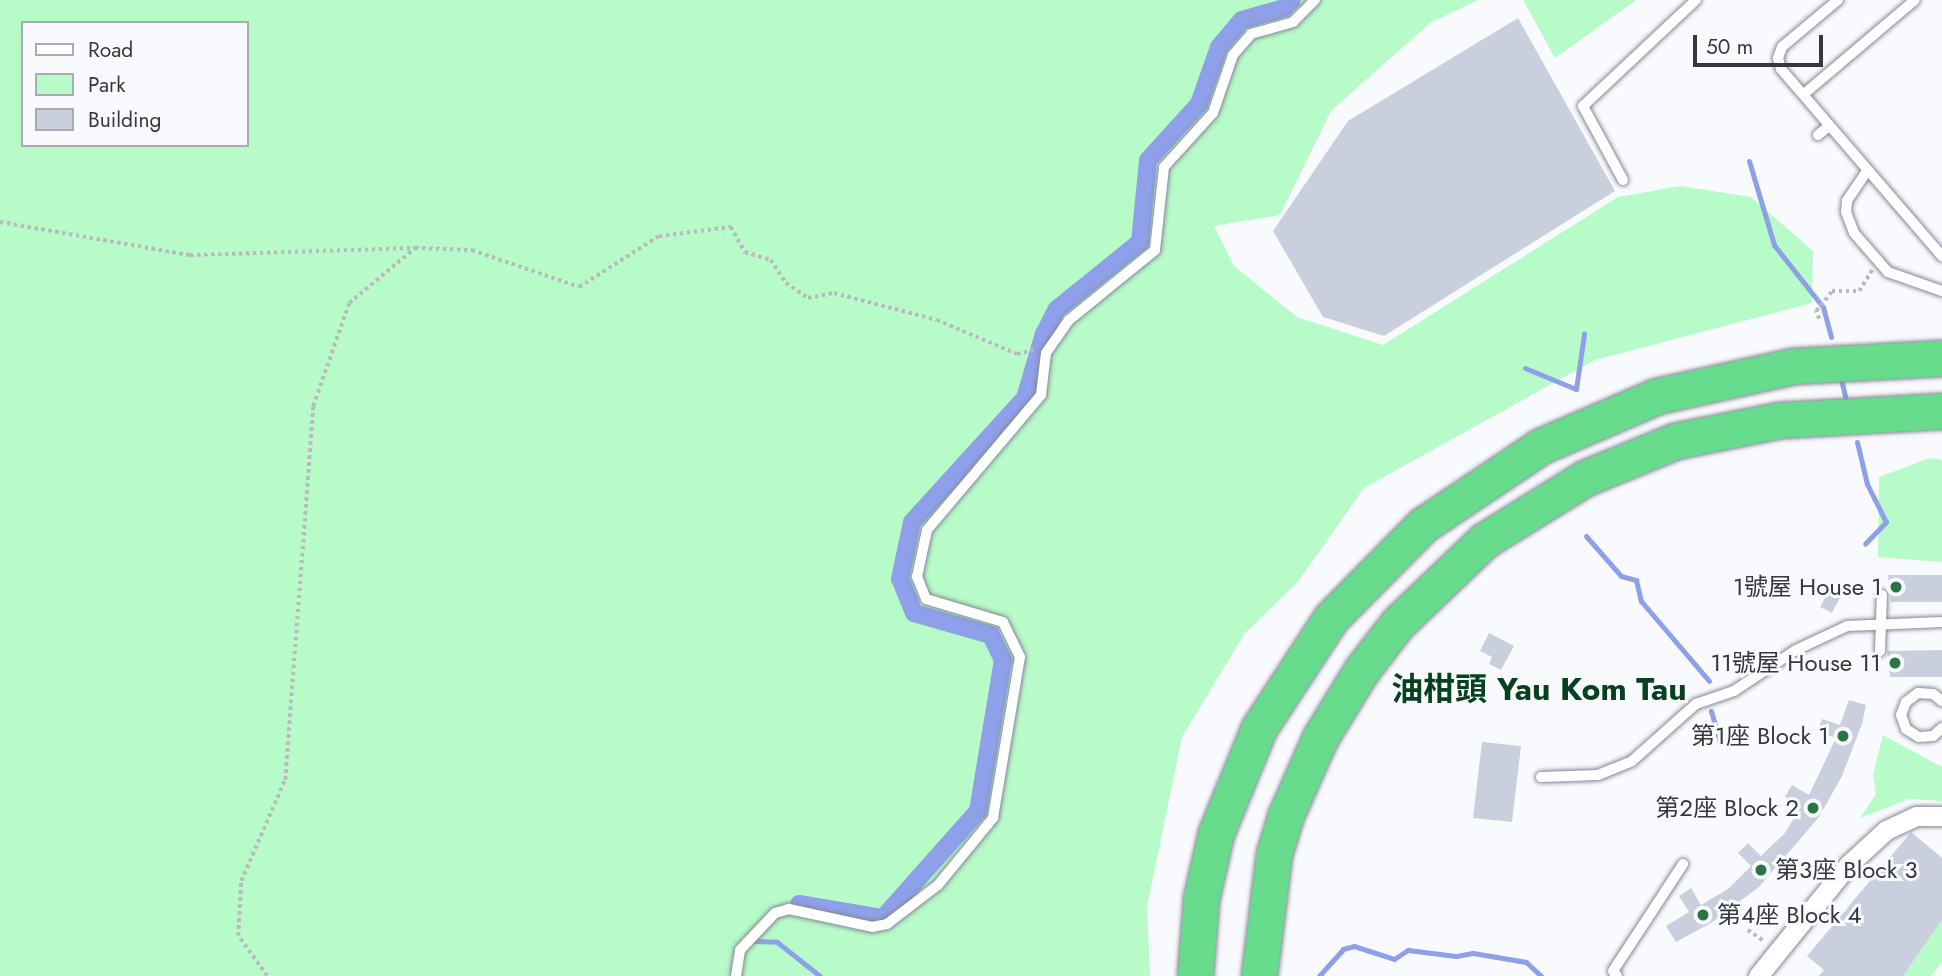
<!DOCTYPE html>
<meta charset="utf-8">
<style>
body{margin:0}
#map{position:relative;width:1942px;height:976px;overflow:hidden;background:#f9fafd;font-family:Jost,"Noto Sans TC",sans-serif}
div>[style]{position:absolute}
.green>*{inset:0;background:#b6fbc8}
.stream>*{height:5px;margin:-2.5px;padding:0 2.5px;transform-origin:2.5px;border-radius:2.5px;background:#8ea0e9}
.canal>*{height:18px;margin:-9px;padding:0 9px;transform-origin:9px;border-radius:9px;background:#8ea0e9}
.building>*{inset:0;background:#cacfde}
.path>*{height:3.5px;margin-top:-1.75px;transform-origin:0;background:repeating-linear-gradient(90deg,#b9babe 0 3.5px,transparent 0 7px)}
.roads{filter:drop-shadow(0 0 2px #848896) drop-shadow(0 0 2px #848896)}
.lane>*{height:10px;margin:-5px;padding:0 5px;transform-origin:5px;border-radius:5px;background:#fff}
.street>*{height:19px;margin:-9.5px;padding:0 9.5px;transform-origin:9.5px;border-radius:9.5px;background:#fff}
.highway>*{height:35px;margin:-17.5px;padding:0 17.5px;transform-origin:17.5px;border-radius:17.5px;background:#67db8c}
.dots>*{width:19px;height:19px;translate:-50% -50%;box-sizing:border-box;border:4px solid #f9fafd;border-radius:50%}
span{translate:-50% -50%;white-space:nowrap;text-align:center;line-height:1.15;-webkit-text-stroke:6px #f9fafd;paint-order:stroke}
.poi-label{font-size:24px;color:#36383e}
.right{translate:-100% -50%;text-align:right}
.left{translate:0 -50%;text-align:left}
.district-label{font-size:32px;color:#09401f;font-weight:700}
.legend{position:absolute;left:21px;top:21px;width:228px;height:126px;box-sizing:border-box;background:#f9fafd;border:2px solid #abacb1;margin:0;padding:9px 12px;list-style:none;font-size:21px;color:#36383e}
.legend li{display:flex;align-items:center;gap:14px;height:35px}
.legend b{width:35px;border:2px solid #abacb1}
.scale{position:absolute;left:1693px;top:35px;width:130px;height:32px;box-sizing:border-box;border:4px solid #36383e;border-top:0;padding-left:9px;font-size:21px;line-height:24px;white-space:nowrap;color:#36383e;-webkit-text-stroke:5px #f9fafd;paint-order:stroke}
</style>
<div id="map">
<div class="green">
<i style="clip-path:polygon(evenodd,0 0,1478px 0,1430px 23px,1331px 111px,1280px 215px,1214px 226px,1234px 266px,1297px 317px,1383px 345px,1618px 197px,1681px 186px,1751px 197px,1813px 251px,1812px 303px,1595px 360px,1364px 488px,1297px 583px,1245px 633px,1182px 737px,1147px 907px,1150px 976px,0 976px,0 0,23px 23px,247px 23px,247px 145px,23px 145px,23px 23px)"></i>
<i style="clip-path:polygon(1523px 0,1636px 0,1555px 58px)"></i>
<i style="clip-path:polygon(1930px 458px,1942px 460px,1942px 562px,1878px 557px,1879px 477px)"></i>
<i style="clip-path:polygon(1883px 735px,1942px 767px,1942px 801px,1909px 799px,1860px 818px,1876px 794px,1873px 775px)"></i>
<i style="clip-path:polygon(1942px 920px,1942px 962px,1931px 976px,1903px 976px)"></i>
</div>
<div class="stream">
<i style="left:1749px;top:161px;width:88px;rotate:73.4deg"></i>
<i style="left:1774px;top:245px;width:79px;rotate:51.7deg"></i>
<i style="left:1823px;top:307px;width:31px;rotate:75deg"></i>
<i style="left:1525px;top:368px;width:55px;rotate:22.4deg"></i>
<i style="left:1576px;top:389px;width:56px;rotate:-81.7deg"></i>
<i style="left:1842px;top:383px;width:17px;rotate:77deg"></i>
<i style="left:1857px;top:442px;width:43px;rotate:76.6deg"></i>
<i style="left:1867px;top:484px;width:42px;rotate:63.4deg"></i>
<i style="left:1886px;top:522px;width:30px;rotate:134deg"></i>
<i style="left:1586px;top:536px;width:53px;rotate:48.8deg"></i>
<i style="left:1621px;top:576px;width:16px;rotate:15deg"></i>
<i style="left:1636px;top:580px;width:22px;rotate:77deg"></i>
<i style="left:1641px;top:601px;width:105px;rotate:49.6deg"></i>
<i style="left:1711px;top:711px;width:33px;rotate:74deg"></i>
<i style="left:754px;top:941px;width:23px;rotate:2deg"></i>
<i style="left:777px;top:942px;width:55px;rotate:38.3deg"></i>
<i style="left:1319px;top:976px;width:36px;rotate:-48deg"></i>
<i style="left:1343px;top:949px;width:11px;rotate:-15deg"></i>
<i style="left:1354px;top:946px;width:42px;rotate:18deg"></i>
<i style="left:1394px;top:959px;width:17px;rotate:-33deg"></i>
<i style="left:1408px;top:950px;width:48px;rotate:7.1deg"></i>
<i style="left:1456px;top:956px;width:17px;rotate:-10deg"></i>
<i style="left:1473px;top:953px;width:54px;rotate:9.6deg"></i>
<i style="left:1526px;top:962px;width:21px;rotate:43deg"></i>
</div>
<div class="canal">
<i style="left:799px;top:904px;width:85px;rotate:9.5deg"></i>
<i style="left:883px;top:918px;width:143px;rotate:-48.4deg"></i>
<i style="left:978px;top:811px;width:153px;rotate:-80.6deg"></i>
<i style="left:1003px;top:660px;width:28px;rotate:-116deg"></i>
<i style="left:991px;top:635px;width:80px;rotate:-164.1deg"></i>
<i style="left:914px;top:613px;width:37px;rotate:-112deg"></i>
<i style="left:900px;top:579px;width:58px;rotate:-78.1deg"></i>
<i style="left:912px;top:522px;width:168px;rotate:-47.7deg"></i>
<i style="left:1025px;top:398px;width:67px;rotate:-73.5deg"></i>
<i style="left:1044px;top:334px;width:28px;rotate:-63deg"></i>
<i style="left:1057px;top:309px;width:107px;rotate:-38.9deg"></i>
<i style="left:1140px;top:242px;width:82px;rotate:-84.4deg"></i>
<i style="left:1148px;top:160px;width:76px;rotate:-47.7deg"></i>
<i style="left:1199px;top:104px;width:60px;rotate:-70.7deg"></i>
<i style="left:1219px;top:47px;width:35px;rotate:-50deg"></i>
<i style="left:1242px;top:20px;width:44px;rotate:-15.9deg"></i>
<i style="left:1284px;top:8px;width:11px;rotate:-45deg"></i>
</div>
<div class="building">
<i style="clip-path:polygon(1518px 18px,1615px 191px,1384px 336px,1323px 317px,1273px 231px,1348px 121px)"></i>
<i style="clip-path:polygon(1888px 575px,1942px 575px,1942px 602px,1891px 602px)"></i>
<i style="clip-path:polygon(1831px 586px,1843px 592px,1832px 613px,1820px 607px)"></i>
<i style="clip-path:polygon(1489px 633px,1514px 646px,1501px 670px,1489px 664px,1492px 657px,1480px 651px)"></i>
<i style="clip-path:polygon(1942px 650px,1942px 677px,1890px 677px,1887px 651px)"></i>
<i style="clip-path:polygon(1849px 700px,1866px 705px,1862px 724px,1842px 776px,1819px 817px,1759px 887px,1711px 923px,1676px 942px,1666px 926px,1689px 912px,1679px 896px,1691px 888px,1701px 905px,1728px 889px,1751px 866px,1738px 853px,1748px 843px,1761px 856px,1784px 834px,1801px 807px,1785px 797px,1792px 785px,1809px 795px,1836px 738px,1817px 732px,1822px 719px,1840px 725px)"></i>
<i style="clip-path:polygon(1482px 742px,1521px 746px,1512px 822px,1473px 818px)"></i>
<i style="clip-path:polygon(1911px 832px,1942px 858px,1942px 920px,1903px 976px,1819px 976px,1824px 970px,1807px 956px)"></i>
</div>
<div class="path">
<i style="left:0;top:222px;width:193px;rotate:9.9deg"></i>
<i style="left:190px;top:255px;width:225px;rotate:-1.8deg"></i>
<i style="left:1819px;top:319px;width:9px;rotate:-111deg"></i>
<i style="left:1816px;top:311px;width:26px;rotate:-51deg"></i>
<i style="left:1832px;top:291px;width:27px"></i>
<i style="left:1859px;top:291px;width:25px;rotate:-58deg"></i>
<i style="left:1748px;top:930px;width:19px;rotate:35deg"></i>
<i style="left:267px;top:976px;width:49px;rotate:-125.9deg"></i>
<i style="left:238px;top:936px;width:55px;rotate:-86.9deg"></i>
<i style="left:241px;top:881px;width:110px;rotate:-66.5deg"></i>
<i style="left:285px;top:780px;width:375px;rotate:-85.7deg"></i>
<i style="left:313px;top:406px;width:109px;rotate:-70.7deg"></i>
<i style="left:349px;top:303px;width:86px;rotate:-39.8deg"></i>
<i style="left:415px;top:248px;width:57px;rotate:2deg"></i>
<i style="left:472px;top:250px;width:113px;rotate:19.1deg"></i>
<i style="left:579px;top:287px;width:95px;rotate:-32.5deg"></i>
<i style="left:659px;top:236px;width:73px;rotate:-7.1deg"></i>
<i style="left:731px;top:227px;width:29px;rotate:61deg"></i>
<i style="left:745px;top:252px;width:27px;rotate:17deg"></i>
<i style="left:771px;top:260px;width:27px;rotate:57deg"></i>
<i style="left:786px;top:283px;width:27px;rotate:34deg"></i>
<i style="left:808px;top:298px;width:26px;rotate:-11deg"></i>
<i style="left:834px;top:293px;width:106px;rotate:14.7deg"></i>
<i style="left:937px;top:320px;width:87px;rotate:23deg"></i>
<i style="left:1017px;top:354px;width:17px;rotate:-13deg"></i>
</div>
<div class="roads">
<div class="lane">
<i style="left:1838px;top:0;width:73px;rotate:140deg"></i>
<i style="left:1782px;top:47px;width:12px;rotate:110deg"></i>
<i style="left:1778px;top:58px;width:11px;rotate:75deg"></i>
<i style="left:1781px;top:69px;width:247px;rotate:49.3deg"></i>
<i style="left:1804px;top:94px;width:145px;rotate:-40.3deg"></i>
<i style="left:1818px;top:135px;width:14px;rotate:-39deg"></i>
<i style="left:1867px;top:171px;width:36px;rotate:124deg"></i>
<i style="left:1847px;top:201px;width:11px;rotate:95deg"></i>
<i style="left:1846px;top:212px;width:22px;rotate:69deg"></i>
<i style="left:1854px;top:233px;width:52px;rotate:48.9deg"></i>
<i style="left:1888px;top:272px;width:57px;rotate:19.4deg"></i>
<i style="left:1623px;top:180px;width:84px;rotate:-118.4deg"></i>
<i style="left:1583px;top:106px;width:155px;rotate:-43.2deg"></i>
<i style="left:1880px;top:651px;width:56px;rotate:-88deg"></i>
<i style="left:1942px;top:701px;width:11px;rotate:-142deg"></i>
<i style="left:1933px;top:694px;width:15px;rotate:-176deg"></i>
<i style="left:1918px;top:693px;width:15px;rotate:143deg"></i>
<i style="left:1906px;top:702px;width:14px;rotate:111deg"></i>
<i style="left:1901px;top:715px;width:15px;rotate:70deg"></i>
<i style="left:1906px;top:729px;width:15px;rotate:32deg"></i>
<i style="left:1919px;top:737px;width:14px;rotate:-4deg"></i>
<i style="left:1933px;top:736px;width:12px;rotate:-42deg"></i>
<i style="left:1541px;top:777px;width:57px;rotate:-2deg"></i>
<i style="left:1598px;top:775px;width:37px;rotate:-22deg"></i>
<i style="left:1632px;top:761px;width:86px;rotate:-41.7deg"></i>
<i style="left:1696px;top:704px;width:40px;rotate:-18.9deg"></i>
<i style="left:1734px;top:691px;width:74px;rotate:-33.5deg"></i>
<i style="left:1796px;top:650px;width:56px;rotate:-25.2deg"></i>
<i style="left:1847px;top:626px;width:95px;rotate:-2.4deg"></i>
<i style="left:736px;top:976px;width:26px;rotate:-81deg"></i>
<i style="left:740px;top:950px;width:51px;rotate:-46.6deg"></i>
<i style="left:775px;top:913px;width:15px;rotate:-16deg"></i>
<i style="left:789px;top:909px;width:85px;rotate:12.2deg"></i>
<i style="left:872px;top:927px;width:15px;rotate:-11deg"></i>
<i style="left:887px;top:924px;width:64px;rotate:-37.4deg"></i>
<i style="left:938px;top:885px;width:87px;rotate:-50.6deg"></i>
<i style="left:993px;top:818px;width:163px;rotate:-80.5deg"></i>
<i style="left:1020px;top:657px;width:39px;rotate:-116deg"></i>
<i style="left:1003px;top:622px;width:80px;rotate:-163.4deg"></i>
<i style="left:926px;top:599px;width:24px;rotate:-112deg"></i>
<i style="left:917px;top:577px;width:48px;rotate:-78deg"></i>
<i style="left:927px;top:530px;width:177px;rotate:-49.8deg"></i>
<i style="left:1041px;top:395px;width:42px;rotate:-83.2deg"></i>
<i style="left:1046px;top:353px;width:40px;rotate:-55.1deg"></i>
<i style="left:1069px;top:320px;width:111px;rotate:-39.1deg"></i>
<i style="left:1155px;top:250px;width:83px;rotate:-83.8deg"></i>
<i style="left:1164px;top:167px;width:73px;rotate:-47.8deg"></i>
<i style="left:1213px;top:113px;width:61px;rotate:-71deg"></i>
<i style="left:1233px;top:55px;width:28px;rotate:-49deg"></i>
<i style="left:1251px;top:34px;width:44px;rotate:-15.9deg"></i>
<i style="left:1293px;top:22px;width:31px;rotate:-45deg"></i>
<i style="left:1617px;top:976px;width:6px;rotate:-129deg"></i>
<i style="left:1613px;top:971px;width:128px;rotate:-56.8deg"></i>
</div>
<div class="street">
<i style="left:1758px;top:976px;width:143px;rotate:-51deg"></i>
<i style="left:1848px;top:865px;width:52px;rotate:-42.6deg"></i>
<i style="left:1886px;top:830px;width:33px;rotate:-25deg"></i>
<i style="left:1916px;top:816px;width:26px"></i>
</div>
<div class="highway">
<i style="left:1195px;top:976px;width:77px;rotate:-85.5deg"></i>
<i style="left:1201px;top:899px;width:68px;rotate:-77.2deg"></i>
<i style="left:1216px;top:833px;width:113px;rotate:-67.7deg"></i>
<i style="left:1259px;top:728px;width:131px;rotate:-56.8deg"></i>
<i style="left:1331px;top:618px;width:131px;rotate:-45.3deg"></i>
<i style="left:1423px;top:525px;width:142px;rotate:-33.8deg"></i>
<i style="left:1541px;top:446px;width:126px;rotate:-23.3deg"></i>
<i style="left:1657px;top:396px;width:139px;rotate:-12.4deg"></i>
<i style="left:1793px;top:366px;width:149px;rotate:-3.1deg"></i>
<i style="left:1259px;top:976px;width:123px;rotate:-83deg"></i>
<i style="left:1274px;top:854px;width:39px;rotate:-73deg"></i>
<i style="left:1285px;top:817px;width:86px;rotate:-66.1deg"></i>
<i style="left:1320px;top:738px;width:79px;rotate:-58.5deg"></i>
<i style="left:1361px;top:671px;width:61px;rotate:-52.4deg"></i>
<i style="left:1398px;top:623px;width:120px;rotate:-43.7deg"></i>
<i style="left:1485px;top:540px;width:118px;rotate:-31.8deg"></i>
<i style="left:1585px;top:478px;width:97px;rotate:-22.3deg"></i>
<i style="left:1675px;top:441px;width:107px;rotate:-11.3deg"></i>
<i style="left:1780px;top:420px;width:162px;rotate:-3.2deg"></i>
</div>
</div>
<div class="dots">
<i style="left:1896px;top:587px;background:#297544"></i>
<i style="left:1895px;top:663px;background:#297544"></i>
<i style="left:1843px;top:736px;background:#297544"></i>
<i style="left:1813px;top:808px;background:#297544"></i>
<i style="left:1761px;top:870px;background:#297544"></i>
<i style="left:1703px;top:915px;background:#297544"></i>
</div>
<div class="poi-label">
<span class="right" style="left:1882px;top:587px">1號屋 House 1</span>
<span class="right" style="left:1881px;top:663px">11號屋 House 11</span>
<span class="right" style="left:1829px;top:736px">第1座 Block 1</span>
<span class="right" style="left:1799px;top:808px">第2座 Block 2</span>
<span class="left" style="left:1775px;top:870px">第3座 Block 3</span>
<span class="left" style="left:1717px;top:915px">第4座 Block 4</span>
</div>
<div class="district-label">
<span style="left:1539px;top:689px">油柑頭 Yau Kom Tau</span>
</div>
<ul class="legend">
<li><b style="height:9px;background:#fff"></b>Road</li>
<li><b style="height:19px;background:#b6fbc8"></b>Park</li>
<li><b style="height:19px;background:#cacfde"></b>Building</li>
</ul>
<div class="scale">50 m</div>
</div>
